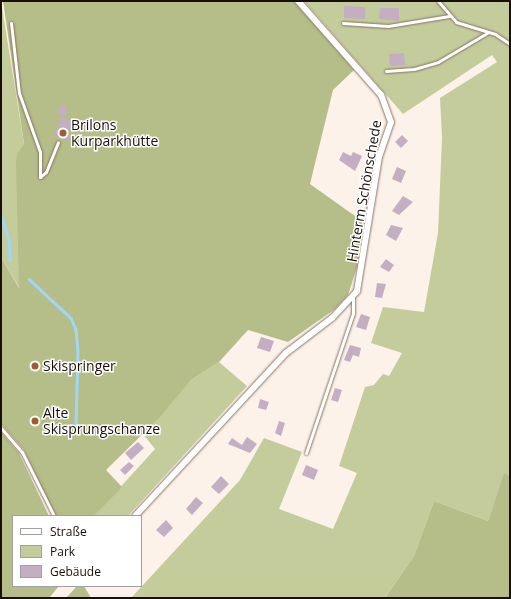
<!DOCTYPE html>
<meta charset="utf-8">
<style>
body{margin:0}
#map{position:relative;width:511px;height:599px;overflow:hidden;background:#fcf2ea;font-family:"Open Sans",sans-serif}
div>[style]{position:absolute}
.green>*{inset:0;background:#c5cc9c}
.forest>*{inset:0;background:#b5bd88}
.stream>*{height:2.5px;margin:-1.25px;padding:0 1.25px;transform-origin:1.25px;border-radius:1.25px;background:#9fd7f4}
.building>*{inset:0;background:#c4aec3}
.roads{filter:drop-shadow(0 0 1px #8a7363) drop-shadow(0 0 1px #8a7363)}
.lane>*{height:3px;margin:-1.5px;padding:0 1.5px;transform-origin:1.5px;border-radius:1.5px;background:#fff}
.street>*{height:6px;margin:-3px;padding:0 3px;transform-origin:3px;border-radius:3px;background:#fff}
.dots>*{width:11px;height:11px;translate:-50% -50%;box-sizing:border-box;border:2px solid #fff;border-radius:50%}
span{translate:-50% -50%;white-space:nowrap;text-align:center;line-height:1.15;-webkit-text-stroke:3px #fff;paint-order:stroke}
.poi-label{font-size:14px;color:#180f09}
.left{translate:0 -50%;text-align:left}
.street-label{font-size:14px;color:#180f09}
.frame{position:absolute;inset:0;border:2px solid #180f09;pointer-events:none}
.legend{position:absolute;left:12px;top:515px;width:130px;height:72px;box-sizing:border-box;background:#fff;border:1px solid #a39f9d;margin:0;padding:5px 7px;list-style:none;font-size:12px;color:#180f09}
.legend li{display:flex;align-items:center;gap:8px;height:20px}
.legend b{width:20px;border:1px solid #a39f9d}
</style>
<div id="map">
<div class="green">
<i style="clip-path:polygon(1px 1px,24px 144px,19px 218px,20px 289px,1px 257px)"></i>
<i style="clip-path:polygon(304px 1px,510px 1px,510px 476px,504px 474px,488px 521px,434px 501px,414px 556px,385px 598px,131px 598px,240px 480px,264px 438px,302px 452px,279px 509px,333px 529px,357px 473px,339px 466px,365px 387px,374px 385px,383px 374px,389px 376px,402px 353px,371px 343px,383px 307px,424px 312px,438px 233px,442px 138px,440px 98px,497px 62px,492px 55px,403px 114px)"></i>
<i style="clip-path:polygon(219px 362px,247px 386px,128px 516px,94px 516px,155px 449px,143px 434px,191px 380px)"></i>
</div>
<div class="forest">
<i style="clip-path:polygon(3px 1px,294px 1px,354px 70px,333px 90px,310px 184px,362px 221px,360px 258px,348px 295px,335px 309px,288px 342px,248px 330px,219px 362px,191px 380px,160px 417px,106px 470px,122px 487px,94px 516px,55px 516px,24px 450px,1px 424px,1px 257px,19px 288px,16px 162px,17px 154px,24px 144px)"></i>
<i style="clip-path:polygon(1px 432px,19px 453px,49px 516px,13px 516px,13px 586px,59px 586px,49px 598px,1px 598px)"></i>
<i style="clip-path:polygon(504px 473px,510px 476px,510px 598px,385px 598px,414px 556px,434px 501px,488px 521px)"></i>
<i style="clip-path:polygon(77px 586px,84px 586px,91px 598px,66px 598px)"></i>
</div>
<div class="stream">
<i style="left:1px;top:215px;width:25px;rotate:72deg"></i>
<i style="left:9px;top:239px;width:21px;rotate:87deg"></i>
<i style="left:29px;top:279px;width:57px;rotate:42.9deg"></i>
<i style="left:71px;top:318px;width:12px;rotate:66deg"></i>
<i style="left:76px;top:329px;width:22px;rotate:85deg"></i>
<i style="left:78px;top:351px;width:79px;rotate:91.5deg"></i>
</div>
<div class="building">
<i style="clip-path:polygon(344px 6px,365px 7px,365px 19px,344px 18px)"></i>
<i style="clip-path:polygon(380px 8px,399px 8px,399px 21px,379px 19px)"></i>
<i style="clip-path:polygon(404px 53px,405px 65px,390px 66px,389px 54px)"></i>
<i style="clip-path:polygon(60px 105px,67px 106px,66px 116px,58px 114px)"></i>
<i style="clip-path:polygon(61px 117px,71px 120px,69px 140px,54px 137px)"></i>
<i style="clip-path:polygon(402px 135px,408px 141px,401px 148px,395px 142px)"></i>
<i style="clip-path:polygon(343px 152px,351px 156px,353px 152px,362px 156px,355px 171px,339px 160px)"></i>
<i style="clip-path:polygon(397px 167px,406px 171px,401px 183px,392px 179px)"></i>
<i style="clip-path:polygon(403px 196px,413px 202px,399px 215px,392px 211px)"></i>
<i style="clip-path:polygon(391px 225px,403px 228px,396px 241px,386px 235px)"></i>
<i style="clip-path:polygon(386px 259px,394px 265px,389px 272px,380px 267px)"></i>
<i style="clip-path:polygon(377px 283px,386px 284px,382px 298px,375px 297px)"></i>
<i style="clip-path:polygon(361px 314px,370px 317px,366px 330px,356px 327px)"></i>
<i style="clip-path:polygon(261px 337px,274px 341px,270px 352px,257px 348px)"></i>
<i style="clip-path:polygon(350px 345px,361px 348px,359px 357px,353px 355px,350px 362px,344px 360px)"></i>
<i style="clip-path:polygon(335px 388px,342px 390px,338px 402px,331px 400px)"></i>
<i style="clip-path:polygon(260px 399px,269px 402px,266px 410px,258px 408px)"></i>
<i style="clip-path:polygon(279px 421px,285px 423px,281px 436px,275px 433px)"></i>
<i style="clip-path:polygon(247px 437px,257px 444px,250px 453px,228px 444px,232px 438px,242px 445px)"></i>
<i style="clip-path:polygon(138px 442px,144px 448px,131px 460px,125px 453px)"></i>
<i style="clip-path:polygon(129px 462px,134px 466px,125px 475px,120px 470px)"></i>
<i style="clip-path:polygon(306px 465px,318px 470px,314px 480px,302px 475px)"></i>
<i style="clip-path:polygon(221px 476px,229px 484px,219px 494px,211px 487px)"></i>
<i style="clip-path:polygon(196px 497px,203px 503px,192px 515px,186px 509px)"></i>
<i style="clip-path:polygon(166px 520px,173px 528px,164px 537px,156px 530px)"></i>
</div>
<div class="roads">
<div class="lane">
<i style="left:438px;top:1px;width:28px;rotate:49deg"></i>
<i style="left:456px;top:22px;width:41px;rotate:17.1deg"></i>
<i style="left:495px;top:34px;width:18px;rotate:34deg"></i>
<i style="left:11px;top:23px;width:70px;rotate:83.5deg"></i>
<i style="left:19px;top:93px;width:63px;rotate:70.4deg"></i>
<i style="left:40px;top:152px;width:25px;rotate:90deg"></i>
<i style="left:343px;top:23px;width:45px;rotate:3.8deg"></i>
<i style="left:388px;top:26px;width:62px;rotate:-9.3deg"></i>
<i style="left:386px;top:71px;width:28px;rotate:-4deg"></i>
<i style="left:414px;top:69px;width:25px;rotate:-16deg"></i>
<i style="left:438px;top:62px;width:57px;rotate:-30.6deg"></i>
<i style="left:40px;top:177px;width:8px;rotate:-40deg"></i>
<i style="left:46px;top:172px;width:32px;rotate:-68deg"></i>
<i style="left:1px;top:428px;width:32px;rotate:49deg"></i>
<i style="left:22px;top:452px;width:72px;rotate:63.4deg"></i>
<i style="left:306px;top:453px;width:148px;rotate:-71.4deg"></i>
<i style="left:353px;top:313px;width:16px;rotate:-90deg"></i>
</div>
<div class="street">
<i style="left:135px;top:516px;width:222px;rotate:-47.2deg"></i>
<i style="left:286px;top:353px;width:58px;rotate:-37.3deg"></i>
<i style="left:332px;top:318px;width:37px;rotate:-47deg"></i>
<i style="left:357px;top:291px;width:136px;rotate:-80.7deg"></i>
<i style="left:379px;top:157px;width:37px;rotate:-71deg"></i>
<i style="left:391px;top:122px;width:29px;rotate:-110deg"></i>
<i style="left:381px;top:95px;width:125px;rotate:-131.4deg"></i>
</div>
</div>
<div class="dots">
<i style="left:63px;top:133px;background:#a05b2e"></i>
<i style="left:35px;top:366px;background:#a05b2e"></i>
<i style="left:35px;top:421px;background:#a05b2e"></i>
</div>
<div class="poi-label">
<span class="left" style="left:71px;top:133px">Brilons<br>Kurparkhütte</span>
<span class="left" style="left:43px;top:366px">Skispringer</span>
<span class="left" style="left:43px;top:421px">Alte<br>Skisprungschanze</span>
</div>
<div class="street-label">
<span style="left:364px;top:191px;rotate:-80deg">Hinterm Schönschede</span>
</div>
<div class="frame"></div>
<ul class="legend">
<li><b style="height:5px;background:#fff"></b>Straße</li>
<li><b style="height:11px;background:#c5cc9c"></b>Park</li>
<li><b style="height:11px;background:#c4aec3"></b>Gebäude</li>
</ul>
</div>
